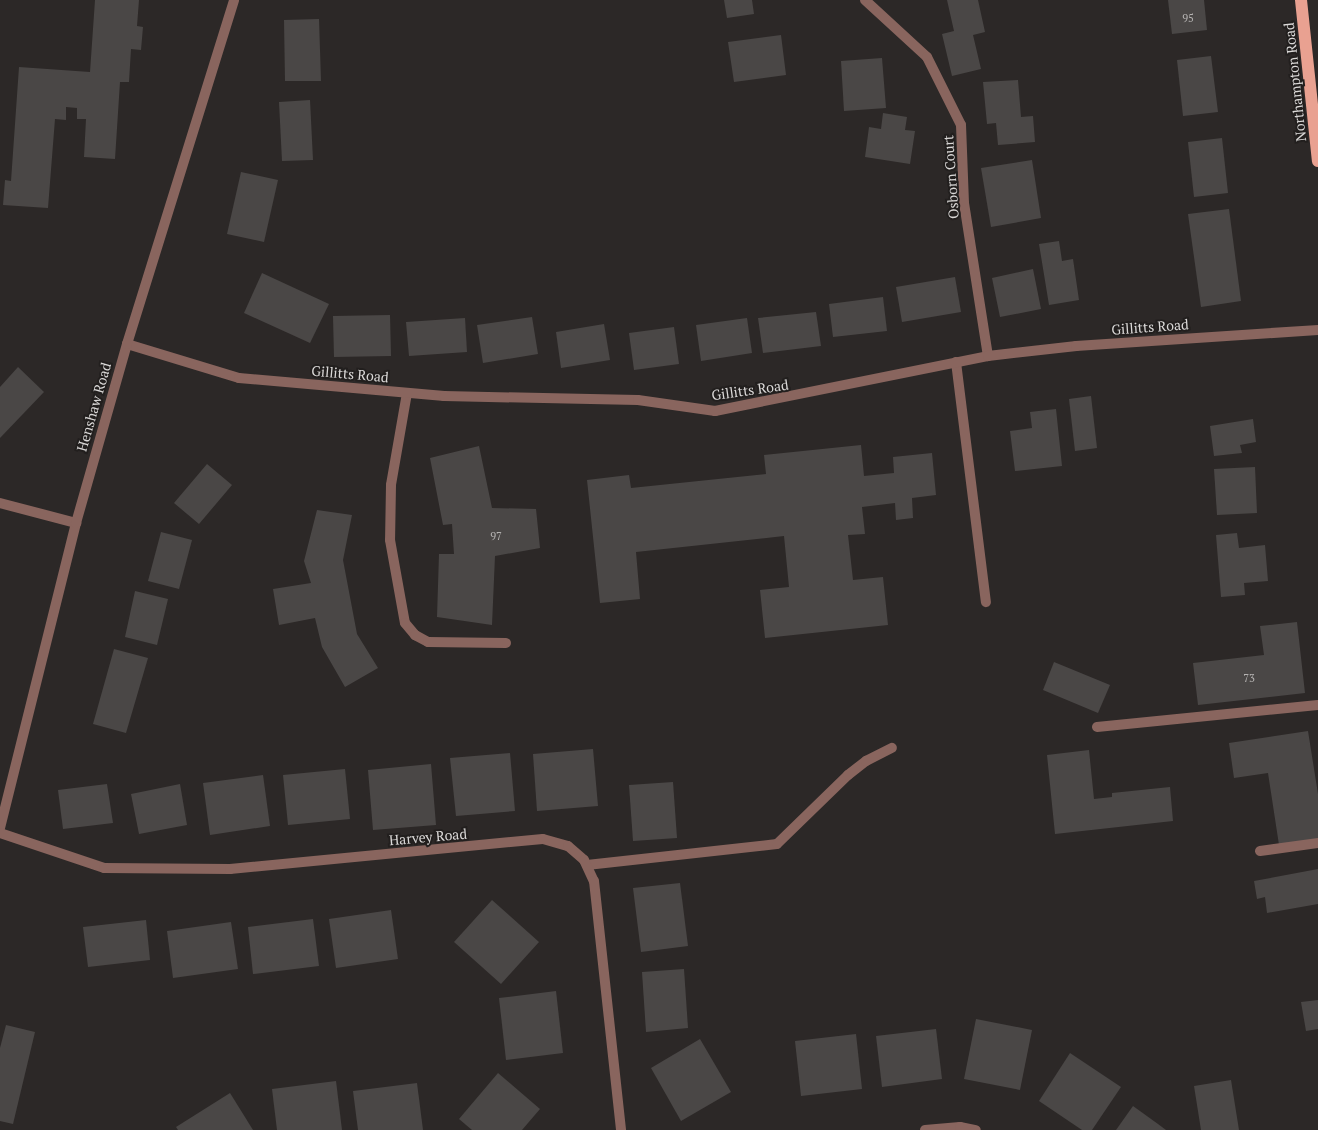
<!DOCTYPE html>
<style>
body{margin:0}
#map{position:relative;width:1318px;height:1130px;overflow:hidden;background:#2c2827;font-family:"PT Serif",serif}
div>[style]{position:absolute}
.building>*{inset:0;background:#4a4746}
.service>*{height:10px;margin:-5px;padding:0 5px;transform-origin:5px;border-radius:5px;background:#89655e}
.minor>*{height:10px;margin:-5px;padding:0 5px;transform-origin:5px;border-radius:5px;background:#89655e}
.primary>*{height:12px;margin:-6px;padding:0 6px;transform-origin:6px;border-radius:6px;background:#e9a191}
span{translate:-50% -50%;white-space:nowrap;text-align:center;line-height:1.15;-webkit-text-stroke:4px #221f1e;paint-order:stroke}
.number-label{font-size:11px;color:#b6b4b3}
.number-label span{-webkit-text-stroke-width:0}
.street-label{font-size:14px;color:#dad8d7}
</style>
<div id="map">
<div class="building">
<i style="clip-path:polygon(95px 0,139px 0,137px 26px,143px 27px,141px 50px,131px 49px,129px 82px,120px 82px,115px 159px,84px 157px,86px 119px,77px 119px,77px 108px,66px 107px,66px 120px,55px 119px,48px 208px,3px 205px,5px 180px,11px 181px,19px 67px,90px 72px)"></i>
<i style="clip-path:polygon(724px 0,752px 0,754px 14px,727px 18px)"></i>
<i style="clip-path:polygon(947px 0,978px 0,985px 32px,973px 35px,981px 69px,952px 76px,942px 34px,954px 31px)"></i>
<i style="clip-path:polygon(1168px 0,1204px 0,1207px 30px,1172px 34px)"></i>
<i style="clip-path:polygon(319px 19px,321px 81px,285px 81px,284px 20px)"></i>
<i style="clip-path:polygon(781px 35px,786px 75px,734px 82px,728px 42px)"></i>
<i style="clip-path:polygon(1211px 56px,1218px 112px,1183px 116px,1177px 60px)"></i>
<i style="clip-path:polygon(882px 58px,886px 108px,844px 111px,841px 61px)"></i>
<i style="clip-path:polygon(1018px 80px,1021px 117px,1033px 116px,1035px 142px,998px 145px,996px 123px,987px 124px,983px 82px)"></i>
<i style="clip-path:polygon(310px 100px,313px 160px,282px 161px,279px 102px)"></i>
<i style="clip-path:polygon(883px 113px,907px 117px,905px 130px,915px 131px,910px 164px,865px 157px,869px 127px,881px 129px)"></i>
<i style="clip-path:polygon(1222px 138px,1228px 193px,1194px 197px,1188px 142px)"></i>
<i style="clip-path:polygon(1032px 160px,1041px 218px,991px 227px,981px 168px)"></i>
<i style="clip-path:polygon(241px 172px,278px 180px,264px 242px,227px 234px)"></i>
<i style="clip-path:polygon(1229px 209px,1241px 301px,1201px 307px,1188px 214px)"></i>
<i style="clip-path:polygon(1059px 241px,1062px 261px,1073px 259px,1079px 300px,1049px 305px,1039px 244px)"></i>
<i style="clip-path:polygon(1033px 269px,1041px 309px,1000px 317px,992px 278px)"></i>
<i style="clip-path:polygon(262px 273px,329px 304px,310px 343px,244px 313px)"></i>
<i style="clip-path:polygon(955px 277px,961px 312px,902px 322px,896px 287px)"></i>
<i style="clip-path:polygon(883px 297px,887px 331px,833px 337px,829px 304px)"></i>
<i style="clip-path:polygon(816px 312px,821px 346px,763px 353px,758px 318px)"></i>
<i style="clip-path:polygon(390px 315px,391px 356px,334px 357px,333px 316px)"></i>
<i style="clip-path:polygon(532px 317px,538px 354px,483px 363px,477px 325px)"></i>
<i style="clip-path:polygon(465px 318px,467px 352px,409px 356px,406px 322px)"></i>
<i style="clip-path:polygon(747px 318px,752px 353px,701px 361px,696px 325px)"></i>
<i style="clip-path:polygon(604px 324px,610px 360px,561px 368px,556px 332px)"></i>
<i style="clip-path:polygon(674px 327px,679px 364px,634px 370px,629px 333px)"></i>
<i style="clip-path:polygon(18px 367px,44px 392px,0 438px,0 387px)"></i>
<i style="clip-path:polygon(1091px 396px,1097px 448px,1075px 451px,1069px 399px)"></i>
<i style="clip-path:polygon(1056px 409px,1062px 466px,1015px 471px,1010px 431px,1032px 428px,1030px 412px)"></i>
<i style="clip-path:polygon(1253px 419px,1256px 442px,1240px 445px,1242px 453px,1214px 456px,1210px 426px)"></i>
<i style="clip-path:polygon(861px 445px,864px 476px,894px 473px,893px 457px,932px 453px,936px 495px,912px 498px,913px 518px,896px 520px,895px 503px,862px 507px,865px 534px,848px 535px,853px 580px,883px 577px,888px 625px,765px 638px,760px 590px,789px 587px,784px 536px,636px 552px,640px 599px,600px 603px,587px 480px,629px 475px,631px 488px,766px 474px,764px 455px)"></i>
<i style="clip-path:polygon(479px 446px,492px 508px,536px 509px,540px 548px,495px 556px,492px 625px,437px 617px,439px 554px,454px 554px,452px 524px,443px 525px,430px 458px)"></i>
<i style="clip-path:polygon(207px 464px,232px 485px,199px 524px,174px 503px)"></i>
<i style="clip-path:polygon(1255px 467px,1257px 513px,1217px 515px,1214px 469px)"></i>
<i style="clip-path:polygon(317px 510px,352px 515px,343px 560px,357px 634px,378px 668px,345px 687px,322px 647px,315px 618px,279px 625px,273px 589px,311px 583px,304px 561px)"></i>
<i style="clip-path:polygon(161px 532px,192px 540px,179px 589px,148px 581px)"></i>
<i style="clip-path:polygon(1237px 533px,1239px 548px,1265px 545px,1268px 581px,1244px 583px,1245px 595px,1221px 597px,1216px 535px)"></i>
<i style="clip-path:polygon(135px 591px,168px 599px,157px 645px,125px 637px)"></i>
<i style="clip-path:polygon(1297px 622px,1305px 693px,1198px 705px,1193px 663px,1264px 655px,1260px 626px)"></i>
<i style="clip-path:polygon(114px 649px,148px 658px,126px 733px,93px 724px)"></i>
<i style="clip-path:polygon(1054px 662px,1110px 685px,1098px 713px,1043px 690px)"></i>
<i style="clip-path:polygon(1308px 731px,1318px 794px,1318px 839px,1279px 845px,1268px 773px,1234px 778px,1229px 743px)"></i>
<i style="clip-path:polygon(593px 749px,598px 806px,537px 811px,533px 754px)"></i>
<i style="clip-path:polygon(1089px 750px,1094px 799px,1112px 797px,1112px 793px,1170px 787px,1173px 821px,1055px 834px,1047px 755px)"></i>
<i style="clip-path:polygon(510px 753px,515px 811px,456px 816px,450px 758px)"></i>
<i style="clip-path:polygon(431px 764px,436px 825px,373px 830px,368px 770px)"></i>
<i style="clip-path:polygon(345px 769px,350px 819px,288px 825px,283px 775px)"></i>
<i style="clip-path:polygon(263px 775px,270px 826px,210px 835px,203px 783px)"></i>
<i style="clip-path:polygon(673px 782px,677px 838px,633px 841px,629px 785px)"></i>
<i style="clip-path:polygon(107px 784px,113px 823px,63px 829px,58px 790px)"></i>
<i style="clip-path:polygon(180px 784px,187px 825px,139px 834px,131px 794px)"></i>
<i style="clip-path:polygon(1318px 869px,1318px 904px,1267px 913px,1265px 897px,1257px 899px,1254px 881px)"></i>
<i style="clip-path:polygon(680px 883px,688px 946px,641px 952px,633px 888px)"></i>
<i style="clip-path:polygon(492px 900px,539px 942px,501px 984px,454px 942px)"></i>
<i style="clip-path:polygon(391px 910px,398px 959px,336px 968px,329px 919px)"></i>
<i style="clip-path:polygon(313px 919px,319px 966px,253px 974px,248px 927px)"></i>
<i style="clip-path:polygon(146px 920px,150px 960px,88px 967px,83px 927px)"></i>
<i style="clip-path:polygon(231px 922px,238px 969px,173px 978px,167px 931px)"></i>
<i style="clip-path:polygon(684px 969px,688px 1028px,646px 1032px,642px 972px)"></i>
<i style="clip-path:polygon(556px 991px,563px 1053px,506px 1060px,499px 998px)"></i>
<i style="clip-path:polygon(1318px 1000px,1318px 1029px,1306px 1031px,1301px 1002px)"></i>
<i style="clip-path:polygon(976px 1019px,1032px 1030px,1020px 1090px,964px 1079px)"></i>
<i style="clip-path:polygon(6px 1025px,35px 1032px,13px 1124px,0 1121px,0 1048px)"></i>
<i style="clip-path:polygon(936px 1029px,942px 1079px,882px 1087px,876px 1036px)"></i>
<i style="clip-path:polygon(856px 1034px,862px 1089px,801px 1096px,795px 1041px)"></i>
<i style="clip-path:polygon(700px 1039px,731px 1092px,681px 1121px,651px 1068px)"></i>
<i style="clip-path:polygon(1070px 1053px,1121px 1087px,1092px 1130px,1082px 1130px,1039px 1101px)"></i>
<i style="clip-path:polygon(498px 1073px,540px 1109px,522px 1130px,472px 1130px,459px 1119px)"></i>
<i style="clip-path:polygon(1231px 1080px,1239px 1130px,1201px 1130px,1194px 1086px)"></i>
<i style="clip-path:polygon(336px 1081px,342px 1130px,277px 1130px,272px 1089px)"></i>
<i style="clip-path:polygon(417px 1083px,423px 1130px,358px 1130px,353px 1091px)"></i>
<i style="clip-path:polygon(230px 1093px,253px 1130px,178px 1130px,176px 1127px)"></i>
<i style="clip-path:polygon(1133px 1106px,1158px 1124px,1166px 1130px,1116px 1130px)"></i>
</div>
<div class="service">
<i style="left:956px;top:362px;width:242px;rotate:82.9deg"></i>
<i style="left:407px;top:393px;width:93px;rotate:99.9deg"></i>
<i style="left:391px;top:485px;width:55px;rotate:91deg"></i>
<i style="left:390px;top:540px;width:84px;rotate:79.8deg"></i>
<i style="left:405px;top:623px;width:16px;rotate:50deg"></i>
<i style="left:415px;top:635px;width:15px;rotate:28deg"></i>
<i style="left:428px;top:642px;width:78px;rotate:0.7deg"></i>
<i style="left:1097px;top:727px;width:222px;rotate:-5.7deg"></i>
<i style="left:1260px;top:851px;width:59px;rotate:-7.9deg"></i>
<i style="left:587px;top:865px;width:191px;rotate:-6.3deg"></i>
<i style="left:777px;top:844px;width:99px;rotate:-44.2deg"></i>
<i style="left:848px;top:775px;width:23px;rotate:-38deg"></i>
<i style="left:866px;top:761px;width:29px;rotate:-27deg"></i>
</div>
<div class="minor">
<i style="left:865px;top:0;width:84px;rotate:42.6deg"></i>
<i style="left:927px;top:57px;width:76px;rotate:63.4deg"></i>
<i style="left:961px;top:125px;width:78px;rotate:87.8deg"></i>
<i style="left:964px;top:203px;width:155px;rotate:81.1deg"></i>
<i style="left:127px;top:344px;width:117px;rotate:16.9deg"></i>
<i style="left:239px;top:378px;width:206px;rotate:5deg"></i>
<i style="left:444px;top:396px;width:194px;rotate:1.2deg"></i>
<i style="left:638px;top:400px;width:78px;rotate:8.1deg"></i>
<i style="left:715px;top:411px;width:278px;rotate:-11.4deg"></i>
<i style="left:988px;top:356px;width:89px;rotate:-6.5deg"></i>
<i style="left:1076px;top:346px;width:243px;rotate:-3.8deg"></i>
<i style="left:0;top:503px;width:79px;rotate:14.7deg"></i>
<i style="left:0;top:828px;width:314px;rotate:-76deg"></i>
<i style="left:76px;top:523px;width:186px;rotate:-74.1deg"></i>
<i style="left:127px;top:344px;width:360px;rotate:-72.7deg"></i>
<i style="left:0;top:833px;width:110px;rotate:18.6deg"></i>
<i style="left:104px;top:868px;width:126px;rotate:0.5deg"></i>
<i style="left:230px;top:869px;width:314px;rotate:-5.5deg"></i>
<i style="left:543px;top:839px;width:26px;rotate:16deg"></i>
<i style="left:568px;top:846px;width:21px;rotate:41deg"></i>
<i style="left:584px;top:860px;width:23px;rotate:65deg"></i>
<i style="left:594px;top:881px;width:250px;rotate:83.8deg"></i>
<i style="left:925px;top:1130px;width:35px;rotate:-5deg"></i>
<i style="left:960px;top:1127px;width:16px;rotate:11deg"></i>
</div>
<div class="primary">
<i style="left:1301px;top:0;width:162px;rotate:84deg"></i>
</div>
<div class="number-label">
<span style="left:1188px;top:18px">95</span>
<span style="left:496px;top:536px">97</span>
<span style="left:1249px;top:678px">73</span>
</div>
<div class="street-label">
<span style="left:1295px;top:82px;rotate:-96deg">Northampton Road</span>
<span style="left:951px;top:177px;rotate:-94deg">Osborn Court</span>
<span style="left:1150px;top:327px;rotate:-4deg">Gillitts Road</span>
<span style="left:350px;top:374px;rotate:5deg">Gillitts Road</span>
<span style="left:750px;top:390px;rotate:-8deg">Gillitts Road</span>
<span style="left:94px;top:407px;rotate:-74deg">Henshaw Road</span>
<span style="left:428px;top:837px;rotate:-5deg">Harvey Road</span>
</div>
</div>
